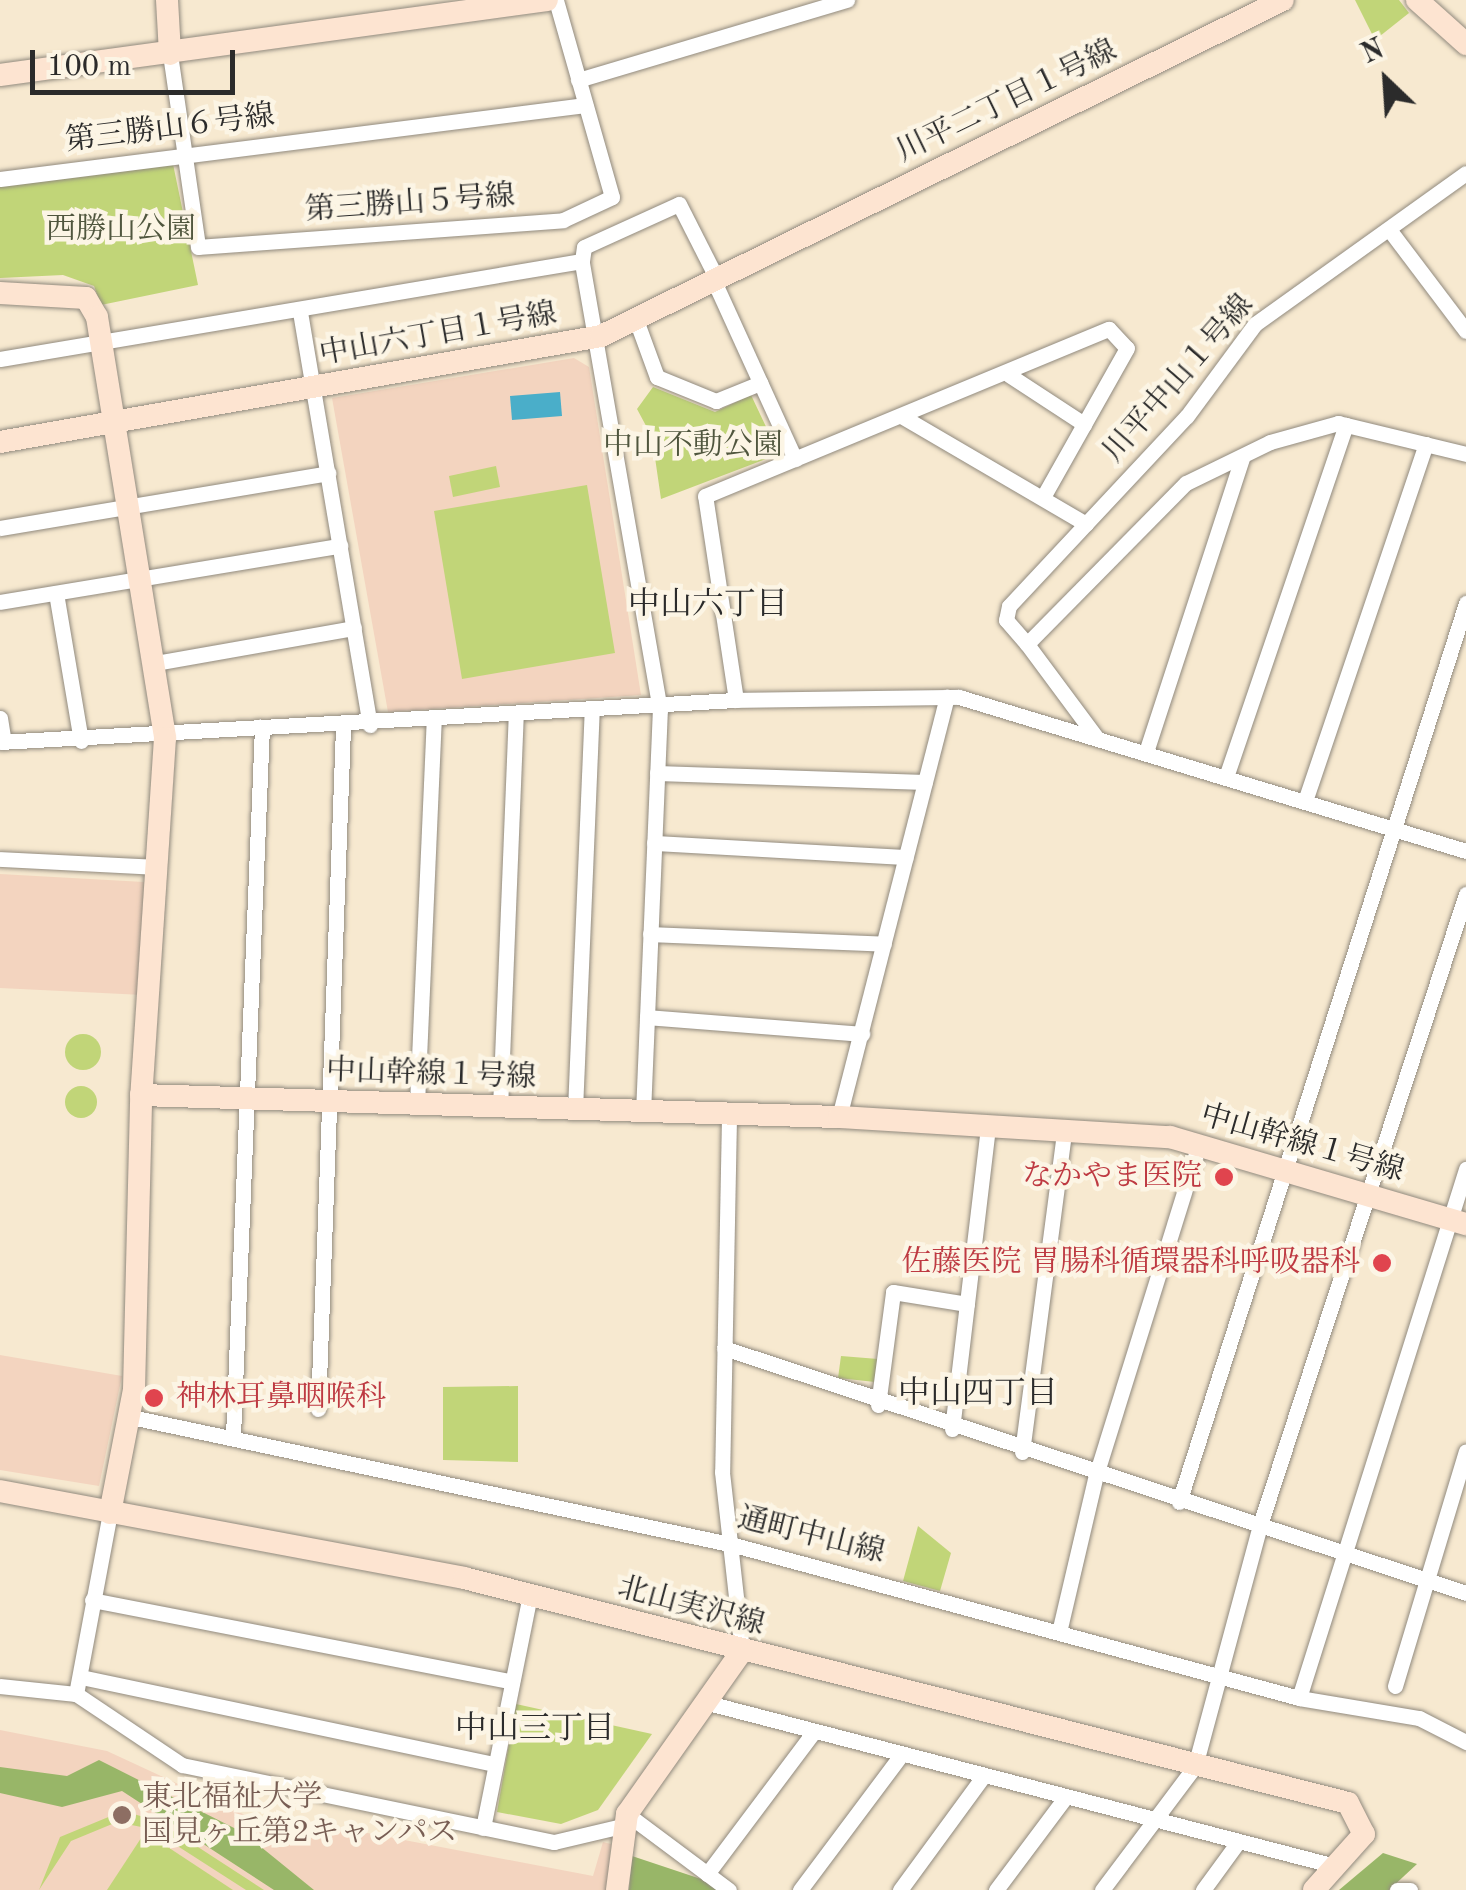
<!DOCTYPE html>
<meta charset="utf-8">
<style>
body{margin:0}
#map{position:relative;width:1466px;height:1890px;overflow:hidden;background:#f7e9d0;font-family:"Old Standard TT","Noto Serif JP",serif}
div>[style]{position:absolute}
.built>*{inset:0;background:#f3d4bf}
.green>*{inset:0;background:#c1d578}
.round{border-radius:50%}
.forest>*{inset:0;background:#98b668}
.water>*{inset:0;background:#4aaec9}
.roads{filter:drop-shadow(0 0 2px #918a7e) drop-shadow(0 0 2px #918a7e)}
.street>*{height:15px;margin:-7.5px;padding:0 7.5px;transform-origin:7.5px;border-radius:7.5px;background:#fff}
.secondary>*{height:22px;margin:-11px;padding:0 11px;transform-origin:11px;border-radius:11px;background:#fde4d1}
.dots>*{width:28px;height:28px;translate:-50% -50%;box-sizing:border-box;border:5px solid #fcf5e5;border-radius:50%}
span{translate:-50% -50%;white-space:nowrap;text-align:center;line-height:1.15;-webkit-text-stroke:9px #fcf5e5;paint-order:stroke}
.street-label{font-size:30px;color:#2b2b2b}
.park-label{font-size:30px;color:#50563e}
.health-label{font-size:30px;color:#be3a42}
.right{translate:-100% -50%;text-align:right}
.left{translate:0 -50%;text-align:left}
.education-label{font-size:30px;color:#785e54}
.neighbourhood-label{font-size:32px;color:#2b2b2b}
.north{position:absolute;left:1336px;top:30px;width:100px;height:100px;-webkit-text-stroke:8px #fcf5e5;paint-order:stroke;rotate:335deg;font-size:28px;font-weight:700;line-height:40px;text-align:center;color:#2b2b2b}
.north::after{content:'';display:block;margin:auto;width:35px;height:45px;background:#2b2b2b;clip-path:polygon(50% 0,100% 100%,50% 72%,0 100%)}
.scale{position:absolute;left:30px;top:50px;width:205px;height:45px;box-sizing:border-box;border:5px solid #2b2b2b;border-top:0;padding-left:12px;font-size:30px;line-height:35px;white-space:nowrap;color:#2b2b2b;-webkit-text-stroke:8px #fcf5e5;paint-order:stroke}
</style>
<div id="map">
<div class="built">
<i style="clip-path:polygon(574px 358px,589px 367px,641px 695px,388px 712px,332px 398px)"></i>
<i style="clip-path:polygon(0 874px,144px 882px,143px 995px,0 988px)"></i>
<i style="clip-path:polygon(0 1355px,122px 1376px,99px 1486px,0 1470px)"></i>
<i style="clip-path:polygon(0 1730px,107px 1751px,286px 1834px,310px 1822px,593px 1876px,603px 1842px,611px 1844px,607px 1890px,0 1890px)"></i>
</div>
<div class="green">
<i style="clip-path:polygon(1355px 0,1399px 0,1409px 13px,1375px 40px)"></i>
<i style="clip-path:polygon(173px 164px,198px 285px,101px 305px,94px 286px,63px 275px,0 278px,0 183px)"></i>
<i style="clip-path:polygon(653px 387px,715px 412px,751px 395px,779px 454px,661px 499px,652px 437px,637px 409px)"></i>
<i style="clip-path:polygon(496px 466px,500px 487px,453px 497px,449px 476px)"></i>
<i style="clip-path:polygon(587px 485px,615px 653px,462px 679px,434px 511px)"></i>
<i class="round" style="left:65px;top:1034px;width:36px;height:36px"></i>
<i class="round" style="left:65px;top:1086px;width:32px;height:32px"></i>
<i style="clip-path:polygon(841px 1356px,878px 1359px,875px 1382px,838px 1378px)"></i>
<i style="clip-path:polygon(518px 1386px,518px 1462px,443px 1460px,443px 1387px)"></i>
<i style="clip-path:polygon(918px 1526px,951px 1553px,940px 1591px,903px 1581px)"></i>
<i style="clip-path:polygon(516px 1704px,652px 1734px,598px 1810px,561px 1824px,497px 1812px)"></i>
<i style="clip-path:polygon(123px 1811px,158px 1821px,264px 1890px,246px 1890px,151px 1829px,117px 1822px,71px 1841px,39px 1890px,60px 1837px)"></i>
<i style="clip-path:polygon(145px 1832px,233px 1890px,107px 1890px)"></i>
</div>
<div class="forest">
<i style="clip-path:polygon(99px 1760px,244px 1833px,314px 1890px,274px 1890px,122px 1791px,62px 1807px,0 1793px,0 1767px,67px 1776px)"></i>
<i style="clip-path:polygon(1383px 1853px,1417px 1864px,1389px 1890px,1339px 1890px)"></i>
<i style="clip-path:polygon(632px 1856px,704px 1880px,717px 1890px,629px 1890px)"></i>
</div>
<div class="water">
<i style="clip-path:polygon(560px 392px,562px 416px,512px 420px,510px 396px)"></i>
</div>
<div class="roads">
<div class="street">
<i style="left:170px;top:54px;width:195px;rotate:81.7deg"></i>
<i style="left:198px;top:247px;width:366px;rotate:-4.2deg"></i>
<i style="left:563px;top:220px;width:54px;rotate:-25.1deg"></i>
<i style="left:612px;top:197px;width:205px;rotate:-105.9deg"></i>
<i style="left:578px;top:80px;width:281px;rotate:-16.6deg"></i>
<i style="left:0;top:179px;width:590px;rotate:-7.21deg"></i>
<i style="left:1391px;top:232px;width:124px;rotate:52.9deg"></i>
<i style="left:713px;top:279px;width:198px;rotate:65.5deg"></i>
<i style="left:300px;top:312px;width:419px;rotate:80.4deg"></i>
<i style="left:635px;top:317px;width:64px;rotate:69.9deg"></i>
<i style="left:657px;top:377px;width:64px;rotate:22.1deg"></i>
<i style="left:716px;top:401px;width:48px;rotate:-22.2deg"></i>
<i style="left:0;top:359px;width:590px;rotate:-9.56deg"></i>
<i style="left:1009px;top:375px;width:90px;rotate:33.2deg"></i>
<i style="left:903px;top:417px;width:212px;rotate:30.3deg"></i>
<i style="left:0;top:528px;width:333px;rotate:-9.5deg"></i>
<i style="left:56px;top:593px;width:150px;rotate:80.4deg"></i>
<i style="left:0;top:602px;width:345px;rotate:-9.4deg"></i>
<i style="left:1027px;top:644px;width:32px;rotate:-131deg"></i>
<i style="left:1006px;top:620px;width:14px;rotate:-78deg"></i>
<i style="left:1009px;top:606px;width:260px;rotate:-46.9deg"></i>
<i style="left:1187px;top:416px;width:114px;rotate:-53.5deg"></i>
<i style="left:1255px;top:324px;width:259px;rotate:-35.6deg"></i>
<i style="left:155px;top:663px;width:202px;rotate:-10deg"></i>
<i style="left:736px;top:700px;width:206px;rotate:-98.6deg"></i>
<i style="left:705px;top:496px;width:437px;rotate:-22.5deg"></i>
<i style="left:1109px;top:329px;width:26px;rotate:47deg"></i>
<i style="left:1127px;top:348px;width:171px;rotate:119.4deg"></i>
<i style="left:0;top:718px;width:24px;rotate:81deg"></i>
<i style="left:1096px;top:737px;width:116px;rotate:-126.6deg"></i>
<i style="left:1027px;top:644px;width:226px;rotate:-45.4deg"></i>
<i style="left:1186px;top:483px;width:93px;rotate:-26deg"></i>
<i style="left:1270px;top:442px;width:71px;rotate:-15.6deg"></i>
<i style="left:1338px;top:423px;width:132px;rotate:13.6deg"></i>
<i style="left:0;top:742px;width:737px;rotate:-3.27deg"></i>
<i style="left:736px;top:700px;width:223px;rotate:-0.8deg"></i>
<i style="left:959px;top:697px;width:530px;rotate:16.9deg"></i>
<i style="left:1146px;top:752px;width:311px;rotate:-71.9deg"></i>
<i style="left:657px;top:773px;width:268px;rotate:1.9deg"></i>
<i style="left:1226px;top:777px;width:372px;rotate:-71.2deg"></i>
<i style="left:1305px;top:801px;width:377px;rotate:-71.3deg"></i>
<i style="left:654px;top:843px;width:252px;rotate:3.2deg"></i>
<i style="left:0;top:859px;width:156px;rotate:2.9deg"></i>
<i style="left:650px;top:934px;width:234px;rotate:2.4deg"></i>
<i style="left:647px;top:1017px;width:216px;rotate:4.5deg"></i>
<i style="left:417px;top:1104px;width:383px;rotate:-87.5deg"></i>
<i style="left:500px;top:1108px;width:391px;rotate:-87.7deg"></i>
<i style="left:575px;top:1110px;width:398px;rotate:-87.6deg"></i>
<i style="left:643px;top:1113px;width:403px;rotate:-87.6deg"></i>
<i style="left:660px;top:710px;width:456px;rotate:-99.9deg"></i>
<i style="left:582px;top:261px;width:14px;rotate:-82deg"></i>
<i style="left:584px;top:247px;width:104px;rotate:-24.4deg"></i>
<i style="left:679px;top:204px;width:82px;rotate:63.1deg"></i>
<i style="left:729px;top:1117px;width:355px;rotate:91.1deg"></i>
<i style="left:722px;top:1472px;width:180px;rotate:83.6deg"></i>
<i style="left:839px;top:1117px;width:434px;rotate:-75.6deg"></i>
<i style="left:724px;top:1348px;width:781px;rotate:18.27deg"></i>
<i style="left:878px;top:1405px;width:114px;rotate:-82.4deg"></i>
<i style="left:893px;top:1292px;width:75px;rotate:9.2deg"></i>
<i style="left:318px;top:1409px;width:683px;rotate:-87.9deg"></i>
<i style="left:131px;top:1417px;width:616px;rotate:11.98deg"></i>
<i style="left:734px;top:1545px;width:585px;rotate:15.15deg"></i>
<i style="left:1299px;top:1698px;width:122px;rotate:9.5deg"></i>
<i style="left:1419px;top:1718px;width:53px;rotate:27.1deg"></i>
<i style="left:952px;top:1429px;width:303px;rotate:-83.2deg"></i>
<i style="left:233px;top:1436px;width:710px;rotate:-87.66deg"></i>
<i style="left:1022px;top:1452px;width:323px;rotate:-82.5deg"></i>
<i style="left:1179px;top:1502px;width:944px;rotate:-72.29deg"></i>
<i style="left:92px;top:1600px;width:428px;rotate:11deg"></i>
<i style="left:1060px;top:1628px;width:157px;rotate:-76.8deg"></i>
<i style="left:1096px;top:1475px;width:347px;rotate:-72.7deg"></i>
<i style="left:81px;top:1677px;width:422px;rotate:11.9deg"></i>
<i style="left:0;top:1686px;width:76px;rotate:6deg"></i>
<i style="left:76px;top:1694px;width:184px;rotate:-79.4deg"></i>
<i style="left:1395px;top:1686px;width:245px;rotate:-73.2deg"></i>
<i style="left:76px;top:1694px;width:128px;rotate:33.8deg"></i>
<i style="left:182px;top:1765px;width:380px;rotate:11.7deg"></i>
<i style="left:554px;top:1842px;width:74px;rotate:-13.3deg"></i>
<i style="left:1299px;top:1698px;width:555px;rotate:-72.48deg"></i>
<i style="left:708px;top:1703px;width:648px;rotate:14.57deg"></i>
<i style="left:627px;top:1814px;width:127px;rotate:36.7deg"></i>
<i style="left:483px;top:1828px;width:238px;rotate:-78.6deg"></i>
<i style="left:707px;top:1874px;width:175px;rotate:-53.1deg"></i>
<i style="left:800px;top:1890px;width:169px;rotate:-53.2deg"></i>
<i style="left:900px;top:1890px;width:139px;rotate:-53.8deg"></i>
<i style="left:996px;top:1890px;width:114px;rotate:-53.2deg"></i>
<i style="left:1102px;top:1890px;width:155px;rotate:-53.1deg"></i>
<i style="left:1195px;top:1766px;width:246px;rotate:-74.9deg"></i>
<i style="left:1259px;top:1528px;width:667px;rotate:-71.92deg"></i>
<i style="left:1203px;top:1890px;width:59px;rotate:-53.9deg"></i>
<i style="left:1397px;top:1890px;width:13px"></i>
</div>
<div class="secondary">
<i style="left:167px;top:0;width:54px;rotate:86.8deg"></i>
<i style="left:1417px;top:0;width:66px;rotate:41.9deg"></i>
<i style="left:0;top:75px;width:552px;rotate:-7.81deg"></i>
<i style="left:0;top:293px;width:86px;rotate:3.3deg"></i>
<i style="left:86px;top:298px;width:22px;rotate:60deg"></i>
<i style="left:97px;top:317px;width:426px;rotate:80.8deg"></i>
<i style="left:165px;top:738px;width:358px;rotate:93.8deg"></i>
<i style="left:141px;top:1095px;width:698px;rotate:1.81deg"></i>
<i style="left:839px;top:1117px;width:332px;rotate:3.5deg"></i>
<i style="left:1170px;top:1137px;width:309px;rotate:16.4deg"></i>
<i style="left:0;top:442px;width:610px;rotate:-10deg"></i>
<i style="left:601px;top:336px;width:760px;rotate:-26.23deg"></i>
<i style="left:0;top:1491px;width:472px;rotate:10.6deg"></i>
<i style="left:464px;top:1578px;width:912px;rotate:14.28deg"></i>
<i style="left:1348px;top:1803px;width:35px;rotate:63deg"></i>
<i style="left:1364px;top:1834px;width:75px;rotate:131.8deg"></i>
<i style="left:110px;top:1513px;width:125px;rotate:-79deg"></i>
<i style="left:134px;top:1390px;width:295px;rotate:-88.6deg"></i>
<i style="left:617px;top:1890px;width:77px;rotate:-82.5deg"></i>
<i style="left:627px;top:1814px;width:199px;rotate:-54.8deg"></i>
</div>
</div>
<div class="dots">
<i style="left:1224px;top:1177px;background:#e0444e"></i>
<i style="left:1382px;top:1263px;background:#e0444e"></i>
<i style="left:154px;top:1398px;background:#e0444e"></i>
<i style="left:122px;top:1815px;background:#8d6e63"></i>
</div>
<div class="street-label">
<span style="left:1007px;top:102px;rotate:-26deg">川平二丁目１号線</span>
<span style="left:170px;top:129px;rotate:-7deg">第三勝山６号線</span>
<span style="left:410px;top:204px;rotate:-4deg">第三勝山５号線</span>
<span style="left:438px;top:335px;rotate:-10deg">中山六丁目１号線</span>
<span style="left:1179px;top:379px;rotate:-49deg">川平中山１号線</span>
<span style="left:431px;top:1075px;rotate:2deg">中山幹線１号線</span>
<span style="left:1302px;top:1144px;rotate:16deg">中山幹線１号線</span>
<span style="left:811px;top:1536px;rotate:14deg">通町中山線</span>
<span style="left:691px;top:1607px;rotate:15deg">北山実沢線</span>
</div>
<div class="park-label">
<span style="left:121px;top:230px">西勝山公園</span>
<span style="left:693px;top:446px">中山不動公園</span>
</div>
<div class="health-label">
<span class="right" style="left:1202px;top:1177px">なかやま医院</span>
<span class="right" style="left:1360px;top:1263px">佐藤医院 胃腸科循環器科呼吸器科</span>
<span class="left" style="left:176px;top:1398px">神林耳鼻咽喉科</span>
</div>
<div class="education-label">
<span class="left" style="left:142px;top:1815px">東北福祉大学<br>国見ヶ丘第2キャンパス</span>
</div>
<div class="neighbourhood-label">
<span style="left:708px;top:606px">中山六丁目</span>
<span style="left:978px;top:1395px">中山四丁目</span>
<span style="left:535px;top:1730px">中山三丁目</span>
</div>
<div class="north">N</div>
<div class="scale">100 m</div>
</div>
